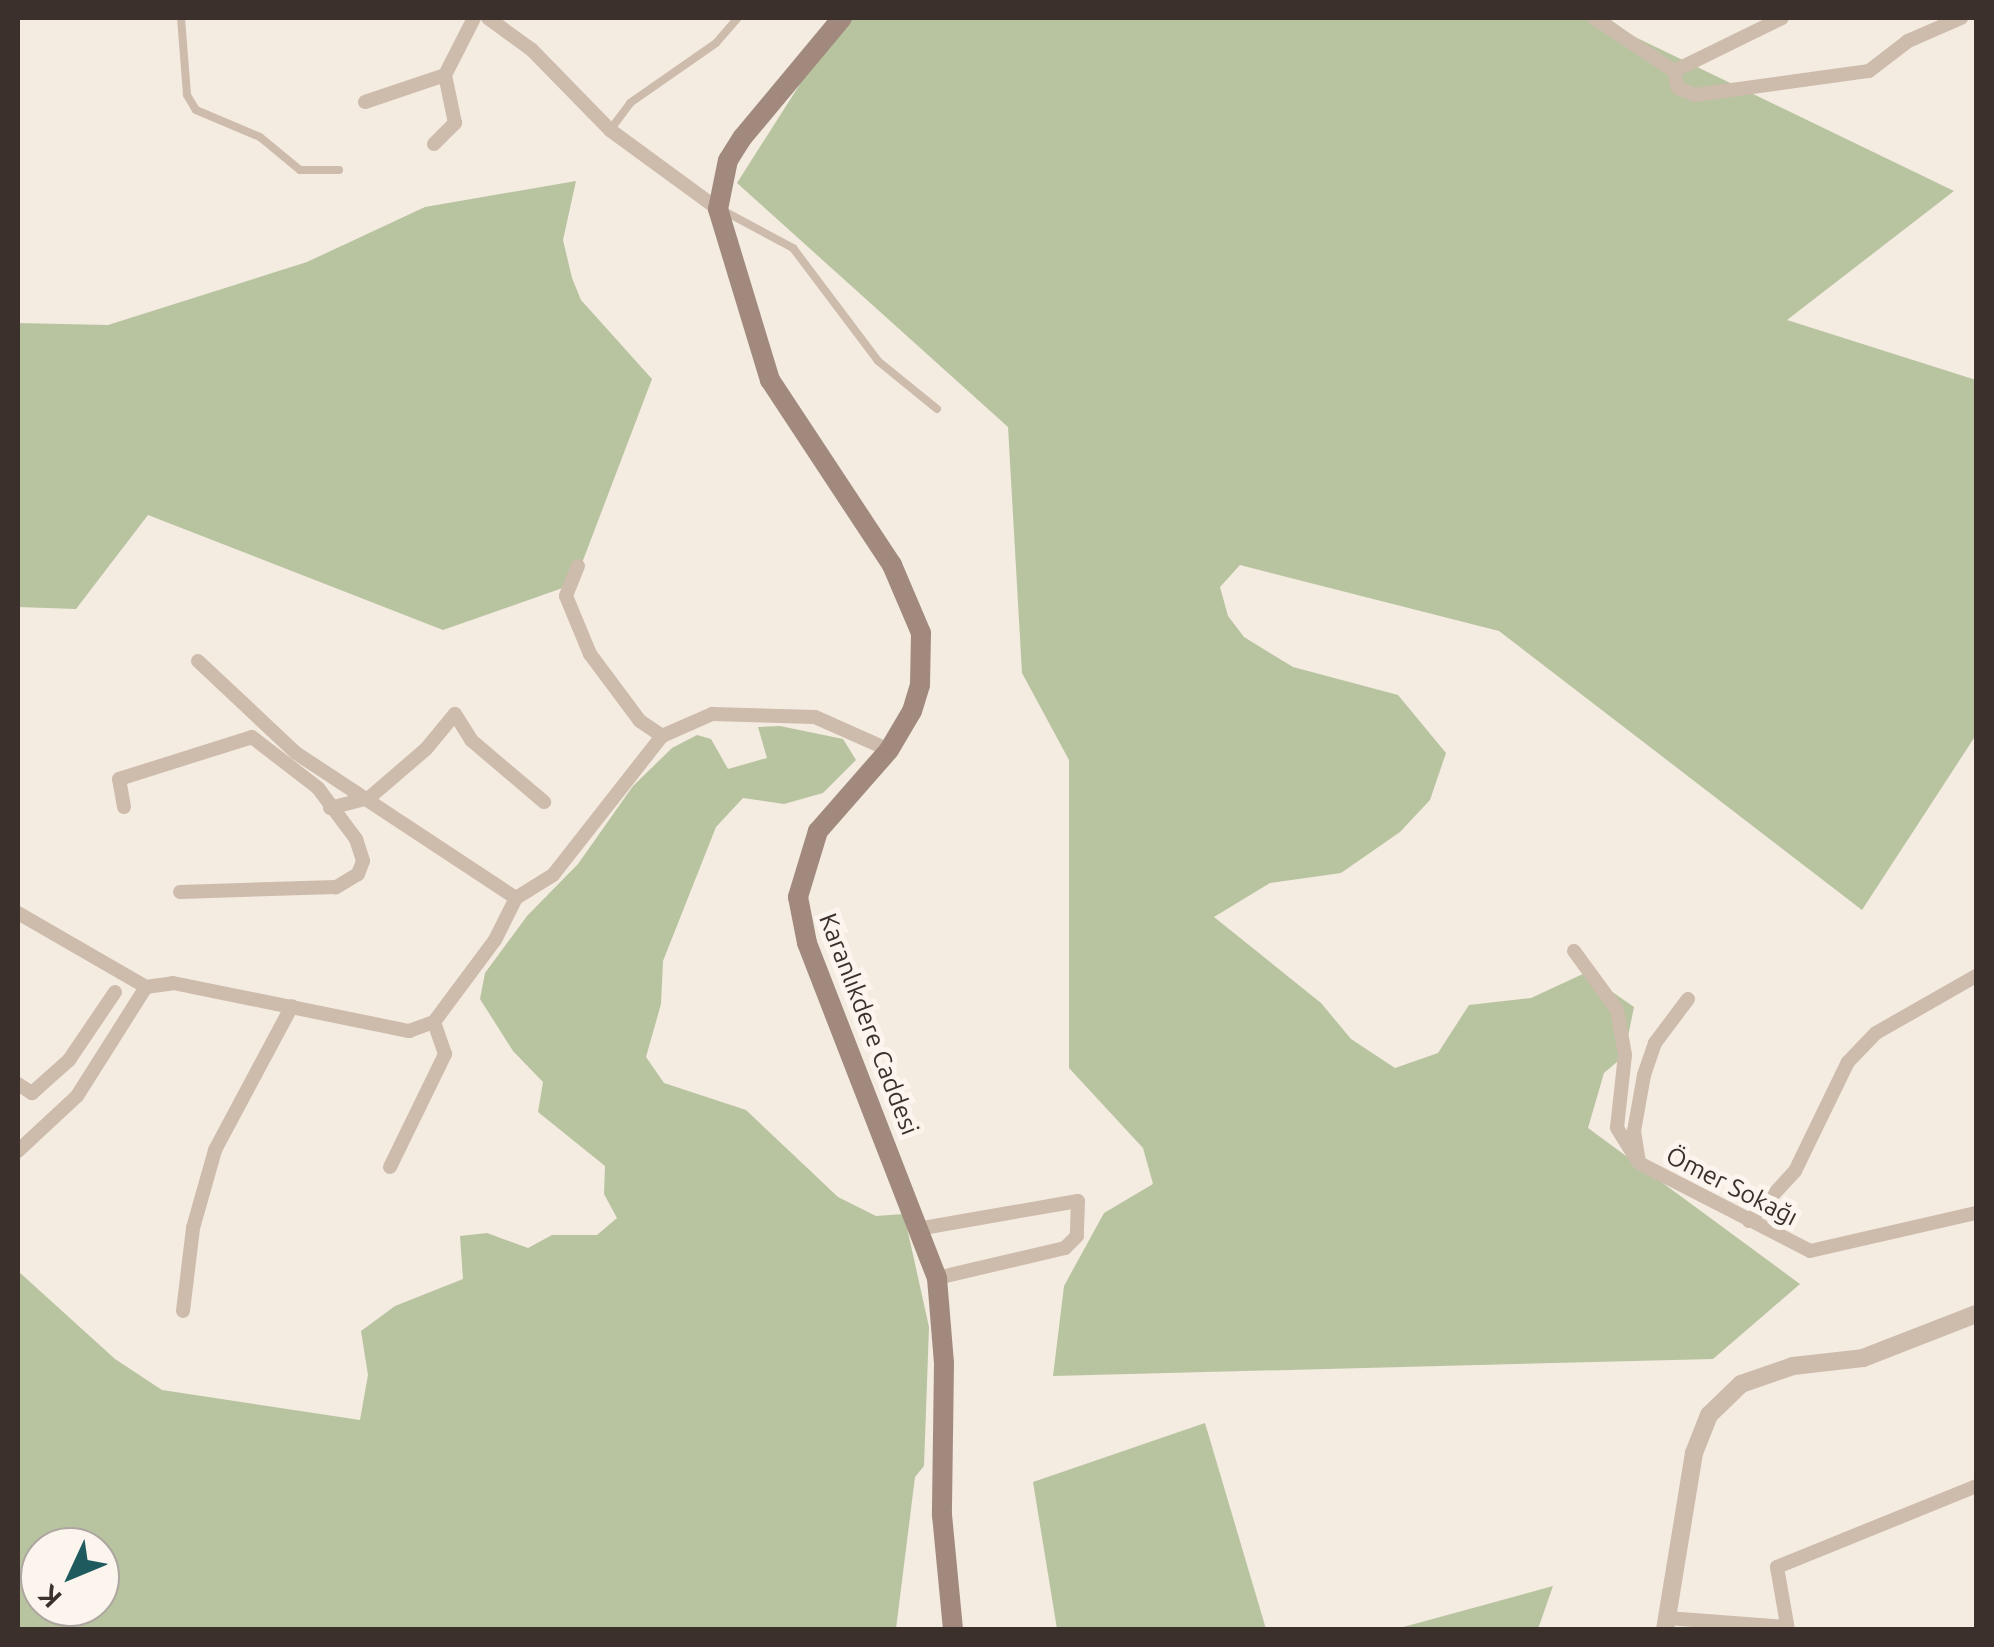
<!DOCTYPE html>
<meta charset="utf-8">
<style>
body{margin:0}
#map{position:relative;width:1994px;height:1647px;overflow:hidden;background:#f4ebe1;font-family:Ubuntu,sans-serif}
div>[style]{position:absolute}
.green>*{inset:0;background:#b8c4a0}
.service>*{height:8px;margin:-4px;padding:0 4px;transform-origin:4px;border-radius:4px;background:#cdbbac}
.minor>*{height:14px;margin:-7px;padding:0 7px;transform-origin:7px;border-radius:7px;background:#cdbbac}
.tertiary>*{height:18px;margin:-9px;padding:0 9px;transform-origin:9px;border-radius:9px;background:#cdbbac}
.secondary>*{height:20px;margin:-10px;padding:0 10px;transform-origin:10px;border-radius:10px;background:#a18a7d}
span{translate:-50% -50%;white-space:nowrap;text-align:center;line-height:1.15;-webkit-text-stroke:10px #fbf5ee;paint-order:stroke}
.street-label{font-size:25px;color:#3b302b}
.frame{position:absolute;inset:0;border:20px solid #3b302b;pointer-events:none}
.north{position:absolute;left:20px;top:1527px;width:100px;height:100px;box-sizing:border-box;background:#fbf5ee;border:2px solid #aea6a0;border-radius:50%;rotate:226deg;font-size:28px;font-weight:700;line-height:40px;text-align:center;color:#3b302b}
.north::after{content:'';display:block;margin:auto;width:35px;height:45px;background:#1f5a5e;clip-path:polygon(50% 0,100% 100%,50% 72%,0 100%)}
</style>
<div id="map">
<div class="green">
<i style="clip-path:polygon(842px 18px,1608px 18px,1633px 36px,1954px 191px,1787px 320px,1976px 380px,1976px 735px,1862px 910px,1499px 631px,1240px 565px,1220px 587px,1228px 616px,1244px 637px,1293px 667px,1398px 695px,1446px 753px,1430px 800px,1400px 832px,1341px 873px,1270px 883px,1214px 917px,1321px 1003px,1351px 1039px,1395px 1068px,1438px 1053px,1469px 1005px,1531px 998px,1585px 973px,1634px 1007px,1624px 1056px,1604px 1073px,1588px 1128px,1800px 1284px,1713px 1359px,1053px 1376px,1064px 1286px,1104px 1213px,1153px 1184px,1143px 1148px,1069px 1068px,1069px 760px,1022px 673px,1008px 427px,737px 183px)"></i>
<i style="clip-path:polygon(576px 181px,563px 240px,572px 278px,581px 300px,652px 379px,574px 584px,443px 630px,148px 515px,76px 609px,18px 607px,18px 323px,108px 325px,307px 262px,425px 207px)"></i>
<i style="clip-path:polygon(evenodd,780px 726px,843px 739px,856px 760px,823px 793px,784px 804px,743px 798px,716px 827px,663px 961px,661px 1004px,646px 1057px,664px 1083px,746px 1110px,838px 1197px,876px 1216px,904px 1214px,929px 1327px,924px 1466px,915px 1477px,896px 1629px,20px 1629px,18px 1271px,115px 1359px,162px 1390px,360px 1420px,368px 1375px,361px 1331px,395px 1306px,463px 1279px,460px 1236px,487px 1233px,528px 1248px,552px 1235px,597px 1235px,617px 1218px,604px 1194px,605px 1166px,538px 1112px,543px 1082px,513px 1051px,480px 999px,485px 973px,527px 916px,578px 864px,633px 786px,672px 748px,697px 735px,711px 739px,728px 769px,767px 758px,758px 727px,780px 726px,40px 1547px,100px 1547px,100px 1607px,40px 1607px,40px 1547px)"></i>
<i style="clip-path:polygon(1205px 1423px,1266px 1629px,1057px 1629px,1033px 1482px)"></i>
<i style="clip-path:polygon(1553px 1586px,1538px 1629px,1396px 1629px)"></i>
</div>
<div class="service">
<i style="left:181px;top:18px;width:77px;rotate:85.5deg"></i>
<i style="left:187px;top:95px;width:17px;rotate:59deg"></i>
<i style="left:196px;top:110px;width:69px;rotate:22.9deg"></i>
<i style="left:260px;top:137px;width:52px;rotate:39.5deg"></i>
<i style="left:300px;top:170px;width:39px"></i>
<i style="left:610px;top:130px;width:34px;rotate:-53deg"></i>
<i style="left:630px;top:103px;width:105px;rotate:-34.9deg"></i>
<i style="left:716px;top:43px;width:33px;rotate:-49deg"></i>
<i style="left:722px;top:210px;width:81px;rotate:28.2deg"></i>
<i style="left:793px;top:248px;width:141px;rotate:53deg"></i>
<i style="left:878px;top:361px;width:76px;rotate:39.1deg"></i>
</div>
<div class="minor">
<i style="left:488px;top:18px;width:54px;rotate:36deg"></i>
<i style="left:532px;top:50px;width:112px;rotate:45.7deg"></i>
<i style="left:610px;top:130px;width:134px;rotate:36.2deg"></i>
<i style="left:1594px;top:18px;width:96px;rotate:33.5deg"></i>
<i style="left:1674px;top:71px;width:120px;rotate:-26.1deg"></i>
<i style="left:1674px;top:71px;width:17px;rotate:77deg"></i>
<i style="left:1678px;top:88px;width:18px;rotate:22deg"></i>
<i style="left:1695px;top:95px;width:176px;rotate:-7.9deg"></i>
<i style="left:1869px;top:71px;width:49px;rotate:-37.6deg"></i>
<i style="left:1908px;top:41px;width:58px;rotate:-23.5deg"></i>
<i style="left:365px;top:102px;width:84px;rotate:-18.6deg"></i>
<i style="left:445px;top:75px;width:64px;rotate:-63deg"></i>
<i style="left:434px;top:144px;width:30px;rotate:-45deg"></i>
<i style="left:455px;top:123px;width:49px;rotate:-101.8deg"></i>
<i style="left:578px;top:566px;width:32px;rotate:112deg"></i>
<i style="left:566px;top:596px;width:63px;rotate:67.5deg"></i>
<i style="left:590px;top:654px;width:84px;rotate:53.3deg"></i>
<i style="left:640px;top:721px;width:27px;rotate:34deg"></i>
<i style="left:198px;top:661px;width:134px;rotate:43.2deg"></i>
<i style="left:296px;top:753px;width:263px;rotate:33.4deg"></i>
<i style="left:516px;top:898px;width:44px;rotate:-31.9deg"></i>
<i style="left:553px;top:875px;width:177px;rotate:-51.9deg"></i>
<i style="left:662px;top:736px;width:55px;rotate:-23.7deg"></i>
<i style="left:712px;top:714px;width:103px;rotate:1.7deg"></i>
<i style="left:815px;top:717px;width:81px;rotate:24deg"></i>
<i style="left:124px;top:807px;width:28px;rotate:-100deg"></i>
<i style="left:119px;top:779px;width:139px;rotate:-17.5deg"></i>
<i style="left:252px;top:737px;width:83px;rotate:37.7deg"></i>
<i style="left:318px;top:788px;width:64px;rotate:53.3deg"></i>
<i style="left:356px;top:839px;width:23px;rotate:72deg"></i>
<i style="left:363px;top:861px;width:14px;rotate:111deg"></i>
<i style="left:358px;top:874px;width:26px;rotate:149deg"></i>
<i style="left:336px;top:887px;width:156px;rotate:178.2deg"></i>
<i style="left:330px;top:808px;width:40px;rotate:-14.4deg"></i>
<i style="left:369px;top:798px;width:75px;rotate:-40.7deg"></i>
<i style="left:426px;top:749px;width:45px;rotate:-50.4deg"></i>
<i style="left:455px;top:714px;width:31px;rotate:58deg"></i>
<i style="left:471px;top:740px;width:96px;rotate:40.3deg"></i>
<i style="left:18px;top:913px;width:148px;rotate:30deg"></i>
<i style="left:146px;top:987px;width:129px;rotate:122.3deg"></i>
<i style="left:77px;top:1096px;width:81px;rotate:137deg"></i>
<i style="left:1574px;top:951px;width:73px;rotate:53.9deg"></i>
<i style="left:1617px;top:1010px;width:46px;rotate:79.9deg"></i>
<i style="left:1625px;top:1055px;width:73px;rotate:96.3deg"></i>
<i style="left:1617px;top:1128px;width:36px;rotate:58deg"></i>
<i style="left:146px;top:987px;width:27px;rotate:-8deg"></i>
<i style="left:173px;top:983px;width:241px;rotate:11.5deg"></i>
<i style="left:409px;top:1031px;width:27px;rotate:-20deg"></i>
<i style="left:434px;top:1022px;width:102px;rotate:-53.4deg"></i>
<i style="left:495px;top:940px;width:47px;rotate:-63.4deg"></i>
<i style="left:1688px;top:999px;width:55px;rotate:126.9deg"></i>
<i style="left:1655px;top:1043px;width:34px;rotate:109deg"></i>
<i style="left:1644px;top:1075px;width:57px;rotate:100.1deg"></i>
<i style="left:1634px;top:1131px;width:32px;rotate:81deg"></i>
<i style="left:1639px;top:1163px;width:192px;rotate:27.2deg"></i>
<i style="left:1810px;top:1251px;width:170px;rotate:-12.9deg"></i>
<i style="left:18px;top:1084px;width:17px;rotate:33deg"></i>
<i style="left:32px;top:1093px;width:50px;rotate:-41.7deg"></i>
<i style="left:69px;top:1060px;width:82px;rotate:-55.9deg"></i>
<i style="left:390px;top:1167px;width:126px;rotate:-64deg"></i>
<i style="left:445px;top:1054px;width:34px;rotate:-109deg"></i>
<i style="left:1749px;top:1221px;width:68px;rotate:-47.4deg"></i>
<i style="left:1795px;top:1171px;width:121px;rotate:-64.1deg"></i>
<i style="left:1848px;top:1062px;width:40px;rotate:-46deg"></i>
<i style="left:1876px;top:1033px;width:115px;rotate:-29.7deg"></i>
<i style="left:923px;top:1228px;width:157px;rotate:-9.9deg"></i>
<i style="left:1078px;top:1201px;width:35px;rotate:92deg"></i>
<i style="left:1077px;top:1236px;width:17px;rotate:135deg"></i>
<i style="left:1065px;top:1248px;width:131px;rotate:166.8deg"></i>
<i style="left:183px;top:1311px;width:84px;rotate:-83.1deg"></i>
<i style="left:193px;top:1228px;width:81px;rotate:-74.2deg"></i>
<i style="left:215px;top:1150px;width:163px;rotate:-61.9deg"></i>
<i style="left:1667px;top:1618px;width:120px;rotate:4.3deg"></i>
<i style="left:1788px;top:1630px;width:64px;rotate:-99.9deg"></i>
<i style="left:1777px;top:1567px;width:215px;rotate:-22.1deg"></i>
</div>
<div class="tertiary">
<i style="left:1665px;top:1630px;width:179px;rotate:-80.7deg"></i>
<i style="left:1694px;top:1453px;width:41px;rotate:-68.5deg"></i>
<i style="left:1709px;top:1415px;width:45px;rotate:-44.1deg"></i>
<i style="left:1741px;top:1384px;width:55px;rotate:-19.1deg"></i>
<i style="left:1793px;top:1366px;width:70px;rotate:-6.5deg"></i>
<i style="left:1863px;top:1358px;width:121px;rotate:-21.3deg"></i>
</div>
<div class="secondary">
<i style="left:842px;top:18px;width:156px;rotate:129.8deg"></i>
<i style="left:742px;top:138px;width:26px;rotate:122deg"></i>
<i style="left:728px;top:160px;width:50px;rotate:101.5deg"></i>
<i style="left:718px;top:209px;width:179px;rotate:73.1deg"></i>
<i style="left:770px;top:380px;width:222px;rotate:56.6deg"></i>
<i style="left:892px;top:565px;width:74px;rotate:66.9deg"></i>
<i style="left:921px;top:633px;width:52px;rotate:91.1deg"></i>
<i style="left:920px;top:685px;width:27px;rotate:107deg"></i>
<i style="left:912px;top:711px;width:45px;rotate:120.5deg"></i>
<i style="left:889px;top:750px;width:108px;rotate:131.2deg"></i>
<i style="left:818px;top:831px;width:69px;rotate:106.9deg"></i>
<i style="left:798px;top:897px;width:47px;rotate:78.9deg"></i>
<i style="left:807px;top:943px;width:359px;rotate:68.8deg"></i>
<i style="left:937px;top:1278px;width:85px;rotate:85.3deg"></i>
<i style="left:944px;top:1363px;width:152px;rotate:90.8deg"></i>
<i style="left:942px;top:1515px;width:116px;rotate:84.5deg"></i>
</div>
<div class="street-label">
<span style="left:869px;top:1024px;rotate:69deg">Karanlıkdere Caddesi</span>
<span style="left:1732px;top:1186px;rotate:27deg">Ömer Sokağı</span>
</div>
<div class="frame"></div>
<div class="north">K</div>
</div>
